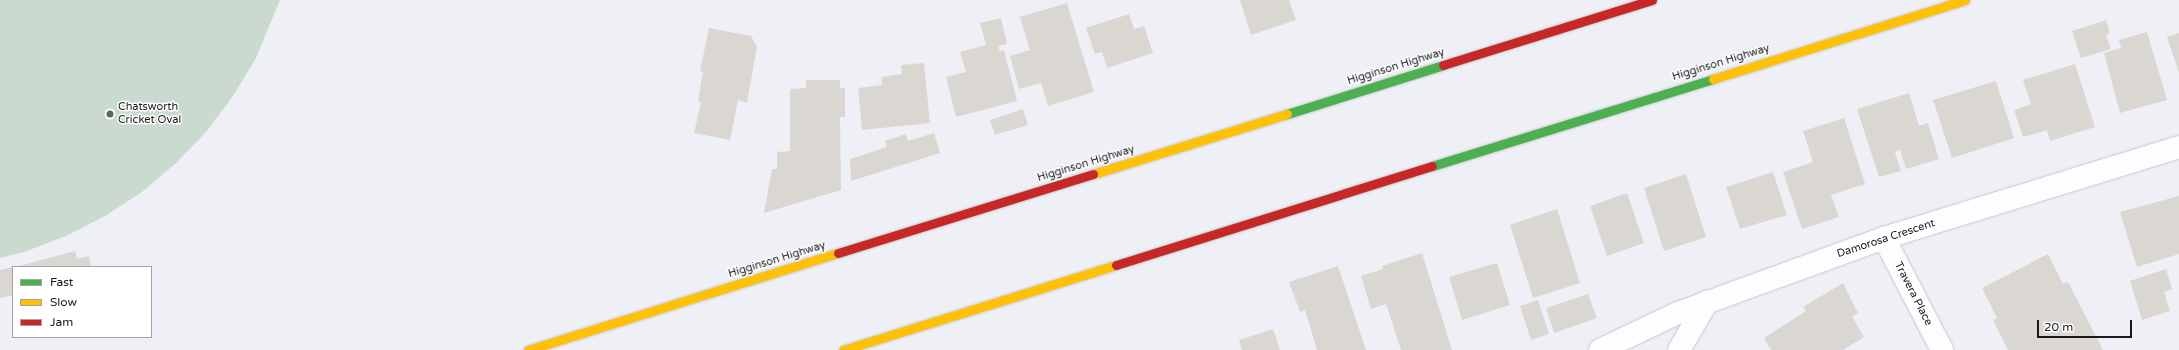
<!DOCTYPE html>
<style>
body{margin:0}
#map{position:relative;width:2179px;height:350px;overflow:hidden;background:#eef0f6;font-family:"Varela Round",sans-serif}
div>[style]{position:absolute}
.green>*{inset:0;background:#cbdace}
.building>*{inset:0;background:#dad7d3}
.roads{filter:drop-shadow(0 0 1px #c6c8cc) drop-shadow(0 0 1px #c6c8cc)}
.street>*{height:22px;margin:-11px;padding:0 11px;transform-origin:11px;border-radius:11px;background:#fcfdfe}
.fast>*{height:9px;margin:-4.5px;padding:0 4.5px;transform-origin:4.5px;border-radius:4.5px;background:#4caf50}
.slow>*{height:9px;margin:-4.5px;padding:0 4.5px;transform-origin:4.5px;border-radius:4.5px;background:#ffc107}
.jam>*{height:9px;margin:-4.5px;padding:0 4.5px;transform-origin:4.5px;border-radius:4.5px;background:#c62828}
.dots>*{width:11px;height:11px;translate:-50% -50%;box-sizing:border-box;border:2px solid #fff;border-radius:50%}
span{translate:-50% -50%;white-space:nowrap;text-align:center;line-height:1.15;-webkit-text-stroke:3px #fff;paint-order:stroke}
.street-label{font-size:11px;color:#18191d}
.poi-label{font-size:11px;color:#18191d}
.left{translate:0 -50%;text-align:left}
.legend{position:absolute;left:12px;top:266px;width:140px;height:72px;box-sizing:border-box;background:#fff;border:1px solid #a3a3a5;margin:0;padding:5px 7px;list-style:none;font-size:12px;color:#18191d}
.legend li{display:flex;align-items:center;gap:8px;height:20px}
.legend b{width:20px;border:1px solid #a3a3a5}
.scale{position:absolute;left:2037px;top:320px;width:95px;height:18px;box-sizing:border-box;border:2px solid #18191d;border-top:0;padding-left:5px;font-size:12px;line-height:14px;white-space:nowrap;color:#18191d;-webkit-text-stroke:3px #fff;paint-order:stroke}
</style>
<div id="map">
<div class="green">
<i style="clip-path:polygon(0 0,280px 0,256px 58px,233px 96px,207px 131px,176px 163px,142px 192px,105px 216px,66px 236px,24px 252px,0 258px)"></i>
</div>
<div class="building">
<i style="clip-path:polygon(1240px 0,1289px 0,1296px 20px,1251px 35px)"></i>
<i style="clip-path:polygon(1067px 3px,1094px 92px,1048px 106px,1041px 83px,1019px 89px,1010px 56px,1030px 50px,1020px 17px)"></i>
<i style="clip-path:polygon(1129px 14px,1134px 29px,1144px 26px,1153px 53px,1107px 68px,1102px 52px,1095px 54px,1086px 28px)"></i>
<i style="clip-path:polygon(1001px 18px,1007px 44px,998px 46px,1000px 51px,1004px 50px,1017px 101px,956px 117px,946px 77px,966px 72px,960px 52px,986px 45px,980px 23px)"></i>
<i style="clip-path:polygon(2106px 20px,2110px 33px,2106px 35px,2111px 49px,2081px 58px,2072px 31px)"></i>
<i style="clip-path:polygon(709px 28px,751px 36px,757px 47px,747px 103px,738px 100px,730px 140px,694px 133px,701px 102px,698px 101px,703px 72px,700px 71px)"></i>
<i style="clip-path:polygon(2147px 32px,2167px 100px,2120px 113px,2104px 53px,2121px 48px,2119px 40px)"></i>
<i style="clip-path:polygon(2179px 33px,2179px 73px,2167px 37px)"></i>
<i style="clip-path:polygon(924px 63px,930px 123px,862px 130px,858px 88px,882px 85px,882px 77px,902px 74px,901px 65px)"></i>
<i style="clip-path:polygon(2075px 64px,2095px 127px,2050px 141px,2047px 130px,2023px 137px,2014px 110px,2031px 104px,2023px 80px)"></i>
<i style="clip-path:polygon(806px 80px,840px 80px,840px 88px,845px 88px,845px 117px,840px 117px,841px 190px,764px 213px,772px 169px,777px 169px,777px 152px,790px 151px,790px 89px,806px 88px)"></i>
<i style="clip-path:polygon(1996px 81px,2014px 138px,1952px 158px,1933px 100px)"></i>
<i style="clip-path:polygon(1909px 93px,1919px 126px,1928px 123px,1939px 159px,1906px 169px,1900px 150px,1895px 152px,1901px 171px,1879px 177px,1857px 109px)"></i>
<i style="clip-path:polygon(1023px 109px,1028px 125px,995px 135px,990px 120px)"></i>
<i style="clip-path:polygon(1844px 118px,1865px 184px,1831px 195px,1839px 217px,1802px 229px,1783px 172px,1813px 162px,1803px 131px)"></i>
<i style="clip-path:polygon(934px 133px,940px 153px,851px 181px,850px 159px,887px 147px,885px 141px,906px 134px,908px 141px)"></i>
<i style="clip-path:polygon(1773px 172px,1787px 215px,1740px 229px,1726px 187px)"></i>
<i style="clip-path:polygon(1686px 174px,1706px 237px,1664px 251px,1644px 188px)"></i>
<i style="clip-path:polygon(1627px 193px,1644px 243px,1607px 256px,1590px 206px)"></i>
<i style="clip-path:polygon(2179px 196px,2179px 254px,2137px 267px,2120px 212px)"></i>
<i style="clip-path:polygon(1557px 209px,1580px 283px,1533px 298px,1510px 225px)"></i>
<i style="clip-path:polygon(75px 251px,77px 259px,89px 256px,91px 267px,15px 267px)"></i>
<i style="clip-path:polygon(1422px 253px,1452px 350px,1401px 350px,1386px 304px,1371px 309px,1361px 276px,1383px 269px,1382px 266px)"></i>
<i style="clip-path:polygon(2048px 254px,2063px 284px,2068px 282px,2103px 350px,2008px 350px,1993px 320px,1997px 318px,1982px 288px)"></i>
<i style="clip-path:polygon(1497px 263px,1510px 305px,1462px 320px,1449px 277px)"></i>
<i style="clip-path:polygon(1338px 266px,1366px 350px,1317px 350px,1305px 310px,1300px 312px,1289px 282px)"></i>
<i style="clip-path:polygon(13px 267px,13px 295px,0 298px,0 270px)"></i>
<i style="clip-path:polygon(2166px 269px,2172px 289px,2164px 292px,2170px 311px,2142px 320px,2130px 281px)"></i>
<i style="clip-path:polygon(1843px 283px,1858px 313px,1852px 317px,1864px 337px,1843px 350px,1771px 350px,1764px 338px,1806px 311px,1803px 307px)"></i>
<i style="clip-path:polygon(1588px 294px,1597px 318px,1554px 333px,1546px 308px)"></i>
<i style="clip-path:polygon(1538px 300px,1549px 334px,1531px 340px,1520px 306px)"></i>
<i style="clip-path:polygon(1273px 329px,1280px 350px,1242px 350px,1239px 340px)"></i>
</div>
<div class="roads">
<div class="street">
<i style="left:1884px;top:238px;width:126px;rotate:62.6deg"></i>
<i style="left:1600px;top:350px;width:86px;rotate:-25.4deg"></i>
<i style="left:1678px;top:313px;width:219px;rotate:-20deg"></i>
<i style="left:1884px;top:238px;width:309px;rotate:-17.1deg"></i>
<i style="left:1679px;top:350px;width:56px;rotate:-59.7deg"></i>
</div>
<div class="fast">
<i style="left:1287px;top:114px;width:164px;rotate:-17.4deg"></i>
<i style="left:1432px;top:166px;width:294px;rotate:-17.2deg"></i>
</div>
<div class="slow">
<i style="left:1713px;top:79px;width:264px;rotate:-17.4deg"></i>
<i style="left:1093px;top:174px;width:203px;rotate:-17.2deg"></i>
<i style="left:528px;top:350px;width:325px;rotate:-17.4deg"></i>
<i style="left:843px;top:350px;width:286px;rotate:-17.3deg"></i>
</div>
<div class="jam">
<i style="left:1443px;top:65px;width:219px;rotate:-17.3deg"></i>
<i style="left:838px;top:253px;width:267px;rotate:-17.2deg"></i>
<i style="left:1116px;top:265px;width:331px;rotate:-17.4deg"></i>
</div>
</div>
<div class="dots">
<i style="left:110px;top:114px;background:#636469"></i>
</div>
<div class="street-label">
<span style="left:1721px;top:63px;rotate:-17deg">Higginson Highway</span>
<span style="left:1396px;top:67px;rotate:-17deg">Higginson Highway</span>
<span style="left:1086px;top:164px;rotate:-17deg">Higginson Highway</span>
<span style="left:1886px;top:239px;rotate:-18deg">Damorosa Crescent</span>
<span style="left:777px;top:260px;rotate:-17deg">Higginson Highway</span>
<span style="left:1913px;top:294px;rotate:63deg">Travera Place</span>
</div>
<div class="poi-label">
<span class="left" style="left:118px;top:114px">Chatsworth<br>Cricket Oval</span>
</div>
<ul class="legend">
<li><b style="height:5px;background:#4caf50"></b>Fast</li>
<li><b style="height:5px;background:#ffc107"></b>Slow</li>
<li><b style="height:5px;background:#c62828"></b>Jam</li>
</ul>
<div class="scale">20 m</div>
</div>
